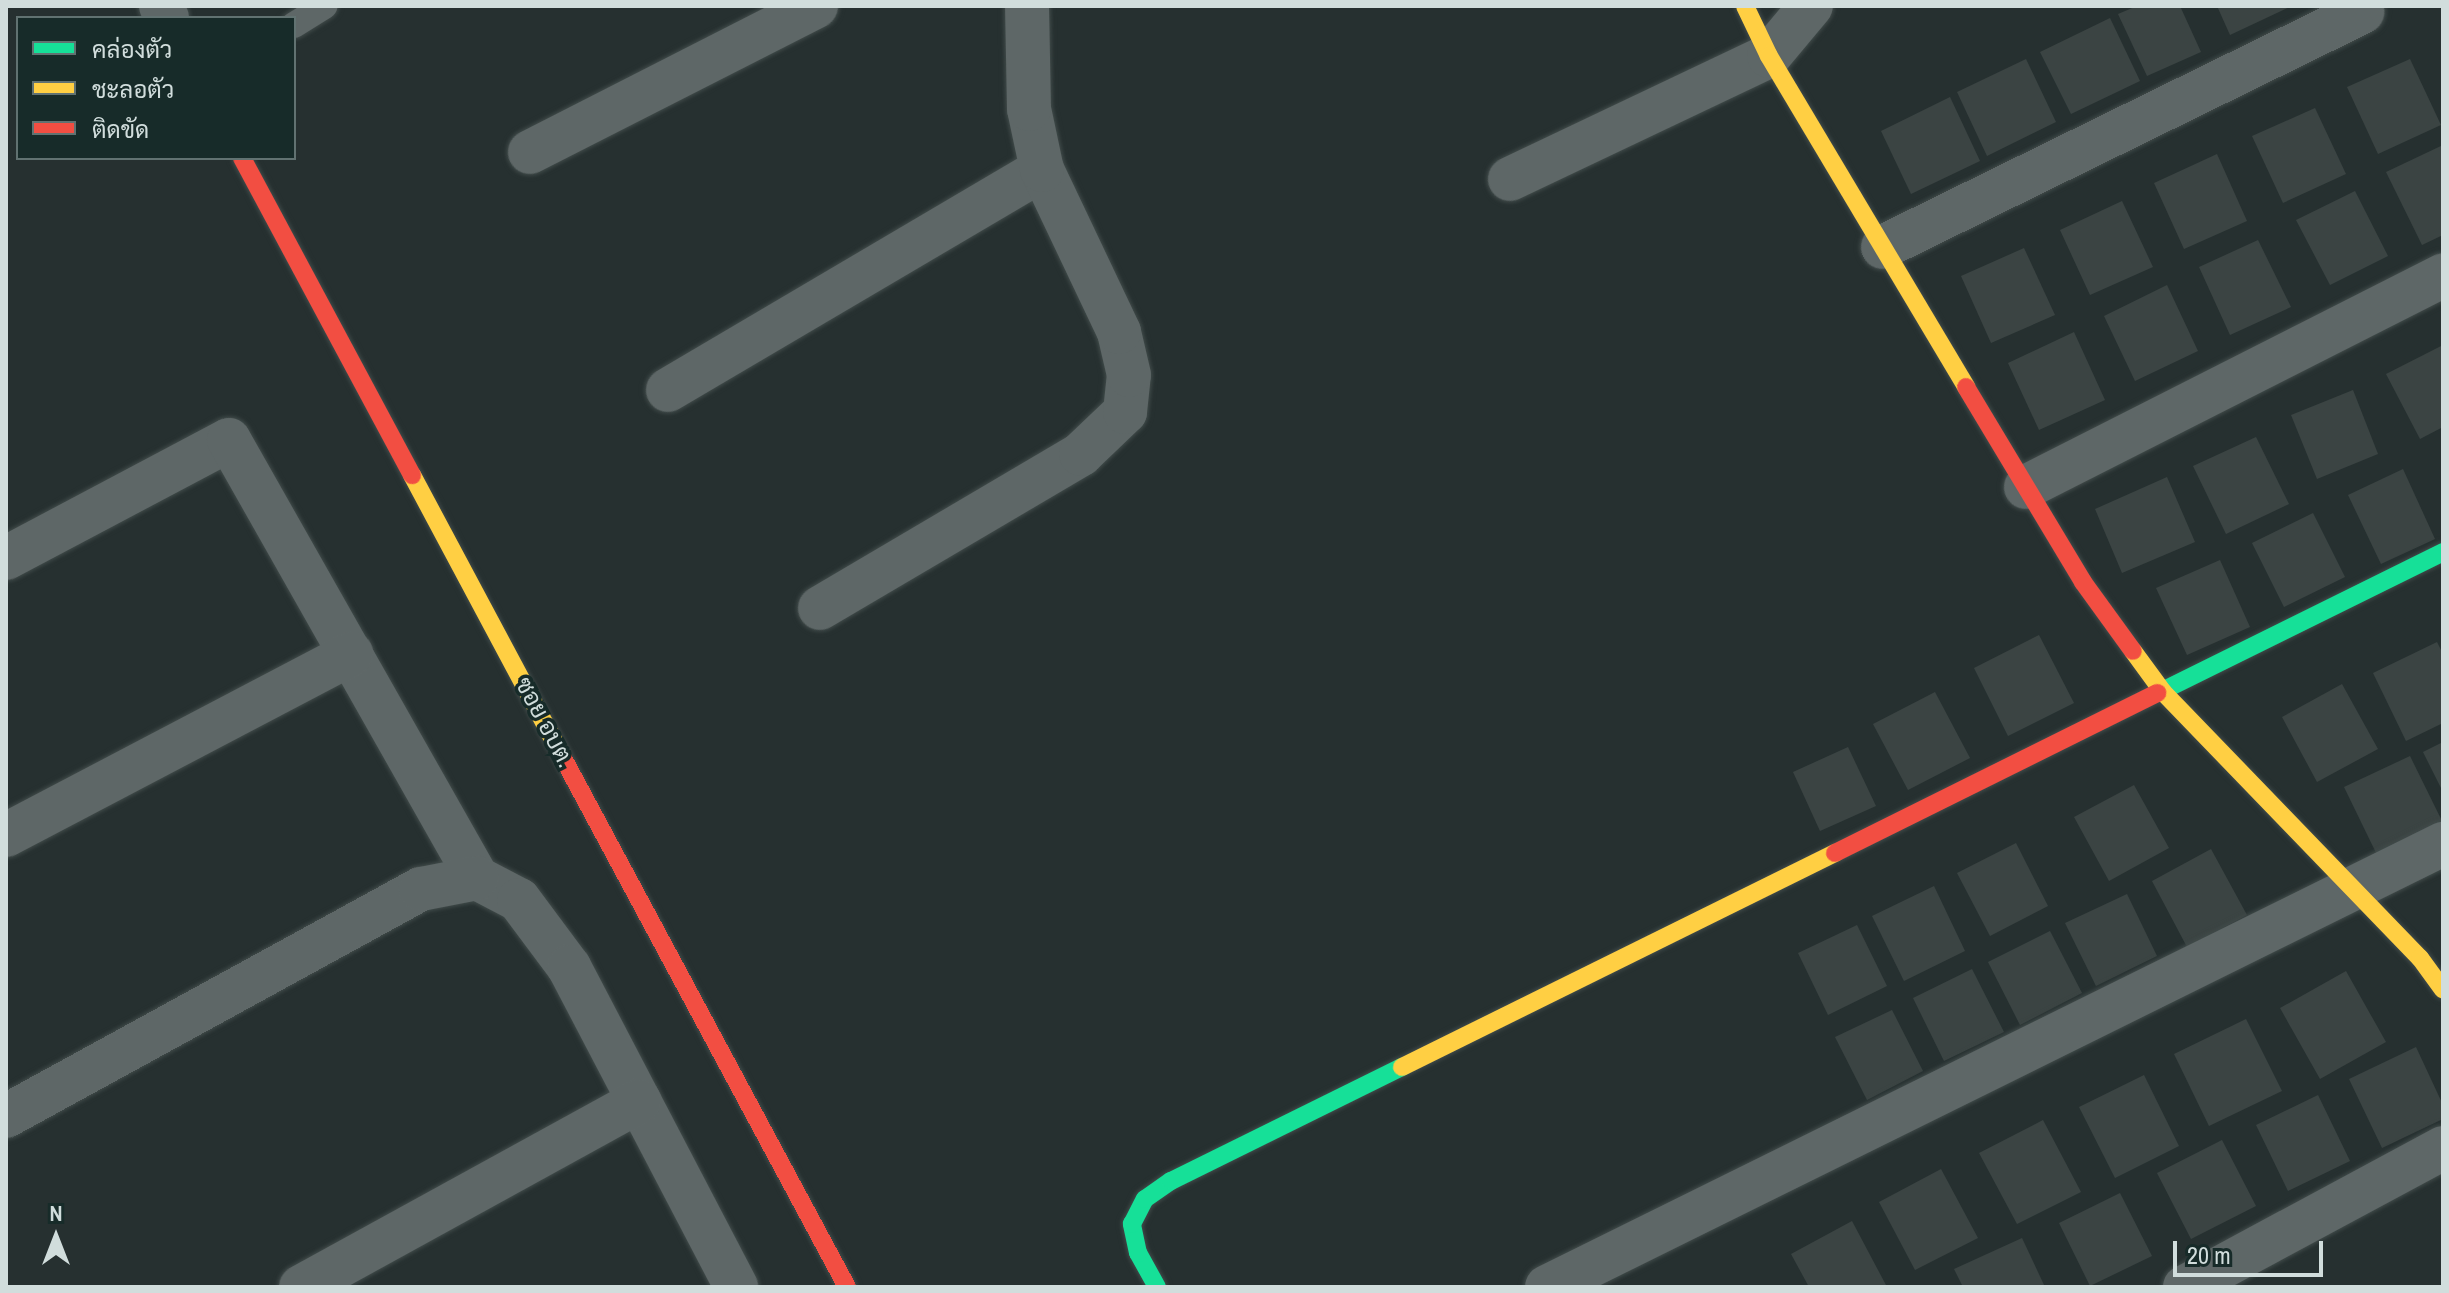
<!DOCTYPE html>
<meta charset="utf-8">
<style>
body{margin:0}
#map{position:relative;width:2449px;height:1293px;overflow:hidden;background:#263030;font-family:"Archivo Narrow",Sarabun,sans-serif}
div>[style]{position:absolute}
.building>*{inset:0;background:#3b4443}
.roads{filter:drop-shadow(0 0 2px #414b4a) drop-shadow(0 0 2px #414b4a)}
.lane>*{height:26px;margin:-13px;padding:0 13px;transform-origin:13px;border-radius:13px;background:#5e6767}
.street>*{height:44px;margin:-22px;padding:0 22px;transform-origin:22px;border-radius:22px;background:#5e6767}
.fast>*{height:18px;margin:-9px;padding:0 9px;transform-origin:9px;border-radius:9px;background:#16e098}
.slow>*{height:18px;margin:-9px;padding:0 9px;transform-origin:9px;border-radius:9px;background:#ffcf43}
.jam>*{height:18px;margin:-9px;padding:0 9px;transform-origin:9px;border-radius:9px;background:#f24e42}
span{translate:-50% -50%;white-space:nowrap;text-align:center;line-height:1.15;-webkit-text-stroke:7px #172b29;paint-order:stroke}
.street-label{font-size:24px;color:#d1dddc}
.frame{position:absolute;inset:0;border:8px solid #d1dddc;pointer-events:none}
.legend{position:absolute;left:16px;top:16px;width:280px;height:144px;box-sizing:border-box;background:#172b29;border:2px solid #617271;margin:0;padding:10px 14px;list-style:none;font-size:24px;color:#d1dddc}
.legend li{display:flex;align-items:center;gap:16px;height:40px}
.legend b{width:40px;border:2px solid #617271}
.north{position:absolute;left:16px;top:1197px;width:80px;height:80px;-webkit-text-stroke:6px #172b29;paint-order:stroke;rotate:0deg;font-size:22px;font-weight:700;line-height:32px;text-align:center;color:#d1dddc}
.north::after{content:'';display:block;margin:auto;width:28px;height:36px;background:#d1dddc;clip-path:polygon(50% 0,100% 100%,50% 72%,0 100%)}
.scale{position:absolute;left:2173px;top:1241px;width:150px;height:36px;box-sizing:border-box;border:4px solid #d1dddc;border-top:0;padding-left:10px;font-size:24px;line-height:28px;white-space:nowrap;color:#d1dddc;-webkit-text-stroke:6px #172b29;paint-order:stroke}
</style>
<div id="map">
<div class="building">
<i style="clip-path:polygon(2137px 6px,2180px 6px,2201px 52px,2147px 76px,2118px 14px)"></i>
<i style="clip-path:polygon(2217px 6px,2292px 6px,2230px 35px)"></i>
<i style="clip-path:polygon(2110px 18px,2140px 81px,2071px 114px,2040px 52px)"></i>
<i style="clip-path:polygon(2026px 59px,2056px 122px,1987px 156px,1957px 92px)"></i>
<i style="clip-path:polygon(2410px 59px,2441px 125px,2378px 154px,2347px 87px)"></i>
<i style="clip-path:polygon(1950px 97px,1980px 161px,1911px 194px,1881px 131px)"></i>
<i style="clip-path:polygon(2315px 108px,2346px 174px,2283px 203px,2252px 136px)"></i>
<i style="clip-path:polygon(2443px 145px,2443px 235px,2422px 245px,2386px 172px)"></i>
<i style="clip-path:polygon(2217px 154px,2247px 221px,2184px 249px,2154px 183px)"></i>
<i style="clip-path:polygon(2355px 191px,2388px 256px,2330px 285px,2296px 220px)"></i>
<i style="clip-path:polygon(2122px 201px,2153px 267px,2090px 295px,2060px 230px)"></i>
<i style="clip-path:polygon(2258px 240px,2291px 307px,2230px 335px,2199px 267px)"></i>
<i style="clip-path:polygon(2024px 248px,2055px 315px,1991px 343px,1961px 276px)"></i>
<i style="clip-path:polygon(2167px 285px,2198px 351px,2135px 381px,2104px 316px)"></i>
<i style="clip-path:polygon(2074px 332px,2105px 400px,2039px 430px,2008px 363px)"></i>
<i style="clip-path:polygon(2443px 345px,2443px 427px,2420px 439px,2386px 374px)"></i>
<i style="clip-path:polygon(2353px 390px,2378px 454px,2317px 479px,2291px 415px)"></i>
<i style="clip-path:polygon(2256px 437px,2289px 504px,2226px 534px,2193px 466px)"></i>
<i style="clip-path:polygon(2403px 469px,2435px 539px,2381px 564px,2348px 495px)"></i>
<i style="clip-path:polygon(2167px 477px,2195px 542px,2122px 573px,2095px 509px)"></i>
<i style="clip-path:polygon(2313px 513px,2345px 577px,2284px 607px,2252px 543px)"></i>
<i style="clip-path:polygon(2220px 560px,2250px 627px,2187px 655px,2156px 588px)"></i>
<i style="clip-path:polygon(2039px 635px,2074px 703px,2008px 736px,1974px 668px)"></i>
<i style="clip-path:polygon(2437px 642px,2443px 654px,2443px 723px,2406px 741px,2373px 673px)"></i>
<i style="clip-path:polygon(2342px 684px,2378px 749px,2317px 782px,2282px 717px)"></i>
<i style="clip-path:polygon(1935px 692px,1970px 758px,1908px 790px,1873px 724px)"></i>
<i style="clip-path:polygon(2443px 742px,2443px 792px,2423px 752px)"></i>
<i style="clip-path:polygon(1848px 747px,1876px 806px,1820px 831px,1793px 772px)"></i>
<i style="clip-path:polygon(2410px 756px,2443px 823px,2380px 861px,2344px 787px)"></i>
<i style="clip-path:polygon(2134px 785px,2169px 848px,2109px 881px,2074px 817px)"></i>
<i style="clip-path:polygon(2016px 843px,2048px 906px,1990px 936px,1957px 873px)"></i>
<i style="clip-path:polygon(2211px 849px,2247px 915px,2187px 947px,2152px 881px)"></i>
<i style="clip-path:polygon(1934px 886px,1965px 951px,1904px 981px,1872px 916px)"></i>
<i style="clip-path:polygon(2127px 894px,2157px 956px,2096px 986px,2065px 923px)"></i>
<i style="clip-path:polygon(1857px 925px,1887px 986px,1828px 1015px,1798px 953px)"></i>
<i style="clip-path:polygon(2050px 931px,2082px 993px,2020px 1025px,1988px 962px)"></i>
<i style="clip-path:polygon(1972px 969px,2004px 1032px,1944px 1061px,1913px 998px)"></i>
<i style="clip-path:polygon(2346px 971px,2386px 1042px,2320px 1079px,2280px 1008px)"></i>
<i style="clip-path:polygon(1892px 1010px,1923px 1071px,1867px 1100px,1835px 1037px)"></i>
<i style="clip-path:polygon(2246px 1019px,2282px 1091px,2209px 1126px,2174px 1054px)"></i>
<i style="clip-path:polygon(2416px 1047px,2443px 1105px,2443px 1119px,2382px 1148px,2349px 1079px)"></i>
<i style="clip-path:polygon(2144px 1075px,2179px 1146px,2115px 1178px,2079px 1107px)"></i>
<i style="clip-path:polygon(2318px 1095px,2350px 1161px,2288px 1191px,2256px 1125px)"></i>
<i style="clip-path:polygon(2043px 1120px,2081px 1192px,2017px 1224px,1979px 1153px)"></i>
<i style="clip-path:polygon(2222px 1140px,2256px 1206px,2191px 1239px,2157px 1173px)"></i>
<i style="clip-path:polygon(1941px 1169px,1978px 1238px,1915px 1270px,1879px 1202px)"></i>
<i style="clip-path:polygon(2120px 1193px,2152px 1256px,2090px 1286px,2059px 1223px)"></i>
<i style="clip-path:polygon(1852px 1221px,1887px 1287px,1809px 1287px,1791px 1254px)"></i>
<i style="clip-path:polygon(2022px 1238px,2045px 1287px,1963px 1287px,1954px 1269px)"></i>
</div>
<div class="roads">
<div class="lane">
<i style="left:294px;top:25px;width:36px;rotate:-32deg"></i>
</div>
<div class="street">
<i style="left:161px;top:6px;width:13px;rotate:63deg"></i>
<i style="left:530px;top:152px;width:321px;rotate:-27deg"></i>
<i style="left:1510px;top:179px;width:287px;rotate:-25.4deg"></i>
<i style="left:1769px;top:56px;width:65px;rotate:-50deg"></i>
<i style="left:1883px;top:247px;width:534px;rotate:-26.13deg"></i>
<i style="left:668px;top:390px;width:434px;rotate:-30.5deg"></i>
<i style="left:2026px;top:487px;width:468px;rotate:-26.9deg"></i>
<i style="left:6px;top:558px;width:252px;rotate:-27.9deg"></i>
<i style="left:229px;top:440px;width:503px;rotate:60.48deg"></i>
<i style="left:477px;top:878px;width:47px;rotate:27.6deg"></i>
<i style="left:519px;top:900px;width:84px;rotate:53.3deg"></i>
<i style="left:569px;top:967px;width:361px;rotate:62.4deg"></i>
<i style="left:820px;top:608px;width:303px;rotate:-30.5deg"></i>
<i style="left:1081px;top:454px;width:61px;rotate:-43.7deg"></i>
<i style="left:1125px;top:412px;width:37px;rotate:-84deg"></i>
<i style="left:1129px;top:375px;width:44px;rotate:-103.1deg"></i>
<i style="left:1119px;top:332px;width:179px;rotate:-115.4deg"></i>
<i style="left:1042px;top:170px;width:62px;rotate:-102deg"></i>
<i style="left:1029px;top:109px;width:103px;rotate:-91.1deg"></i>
<i style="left:6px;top:835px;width:390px;rotate:-27.7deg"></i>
<i style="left:6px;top:1116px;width:473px;rotate:-28.7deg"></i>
<i style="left:421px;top:889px;width:57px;rotate:-11.1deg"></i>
<i style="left:301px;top:1287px;width:386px;rotate:-28.8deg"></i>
<i style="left:1547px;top:1287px;width:1000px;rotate:-26.31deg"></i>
<i style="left:2185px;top:1287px;width:293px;rotate:-28.3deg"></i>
</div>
<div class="fast">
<i style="left:2158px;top:693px;width:318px;rotate:-26.3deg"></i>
<i style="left:1157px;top:1287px;width:39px;rotate:-119deg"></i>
<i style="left:1138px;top:1253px;width:30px;rotate:-102deg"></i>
<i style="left:1132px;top:1224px;width:28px;rotate:-63deg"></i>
<i style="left:1145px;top:1199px;width:32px;rotate:-35deg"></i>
<i style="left:1171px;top:1181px;width:258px;rotate:-26.3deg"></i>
</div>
<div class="slow">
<i style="left:1745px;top:6px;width:55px;rotate:64.4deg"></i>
<i style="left:1769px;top:56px;width:385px;rotate:59.2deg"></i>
<i style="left:412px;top:475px;width:321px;rotate:61.9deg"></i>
<i style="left:2133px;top:651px;width:51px;rotate:53.8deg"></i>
<i style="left:2163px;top:692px;width:370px;rotate:46deg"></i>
<i style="left:2420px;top:958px;width:39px;rotate:54deg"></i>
<i style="left:1402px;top:1067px;width:483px;rotate:-26.3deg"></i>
</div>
<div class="jam">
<i style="left:242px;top:158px;width:360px;rotate:61.8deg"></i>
<i style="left:1966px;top:387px;width:227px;rotate:59deg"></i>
<i style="left:2083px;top:582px;width:85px;rotate:54.1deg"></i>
<i style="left:563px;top:758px;width:600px;rotate:61.77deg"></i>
<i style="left:1835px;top:853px;width:360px;rotate:-26.4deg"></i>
</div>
</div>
<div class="street-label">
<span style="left:545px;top:722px;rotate:62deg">ซอย อบต.</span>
</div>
<div class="frame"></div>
<ul class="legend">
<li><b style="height:10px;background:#16e098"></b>คล่องตัว</li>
<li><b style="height:10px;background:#ffcf43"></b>ชะลอตัว</li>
<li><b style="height:10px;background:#f24e42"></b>ติดขัด</li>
</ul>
<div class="north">N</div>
<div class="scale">20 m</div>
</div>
